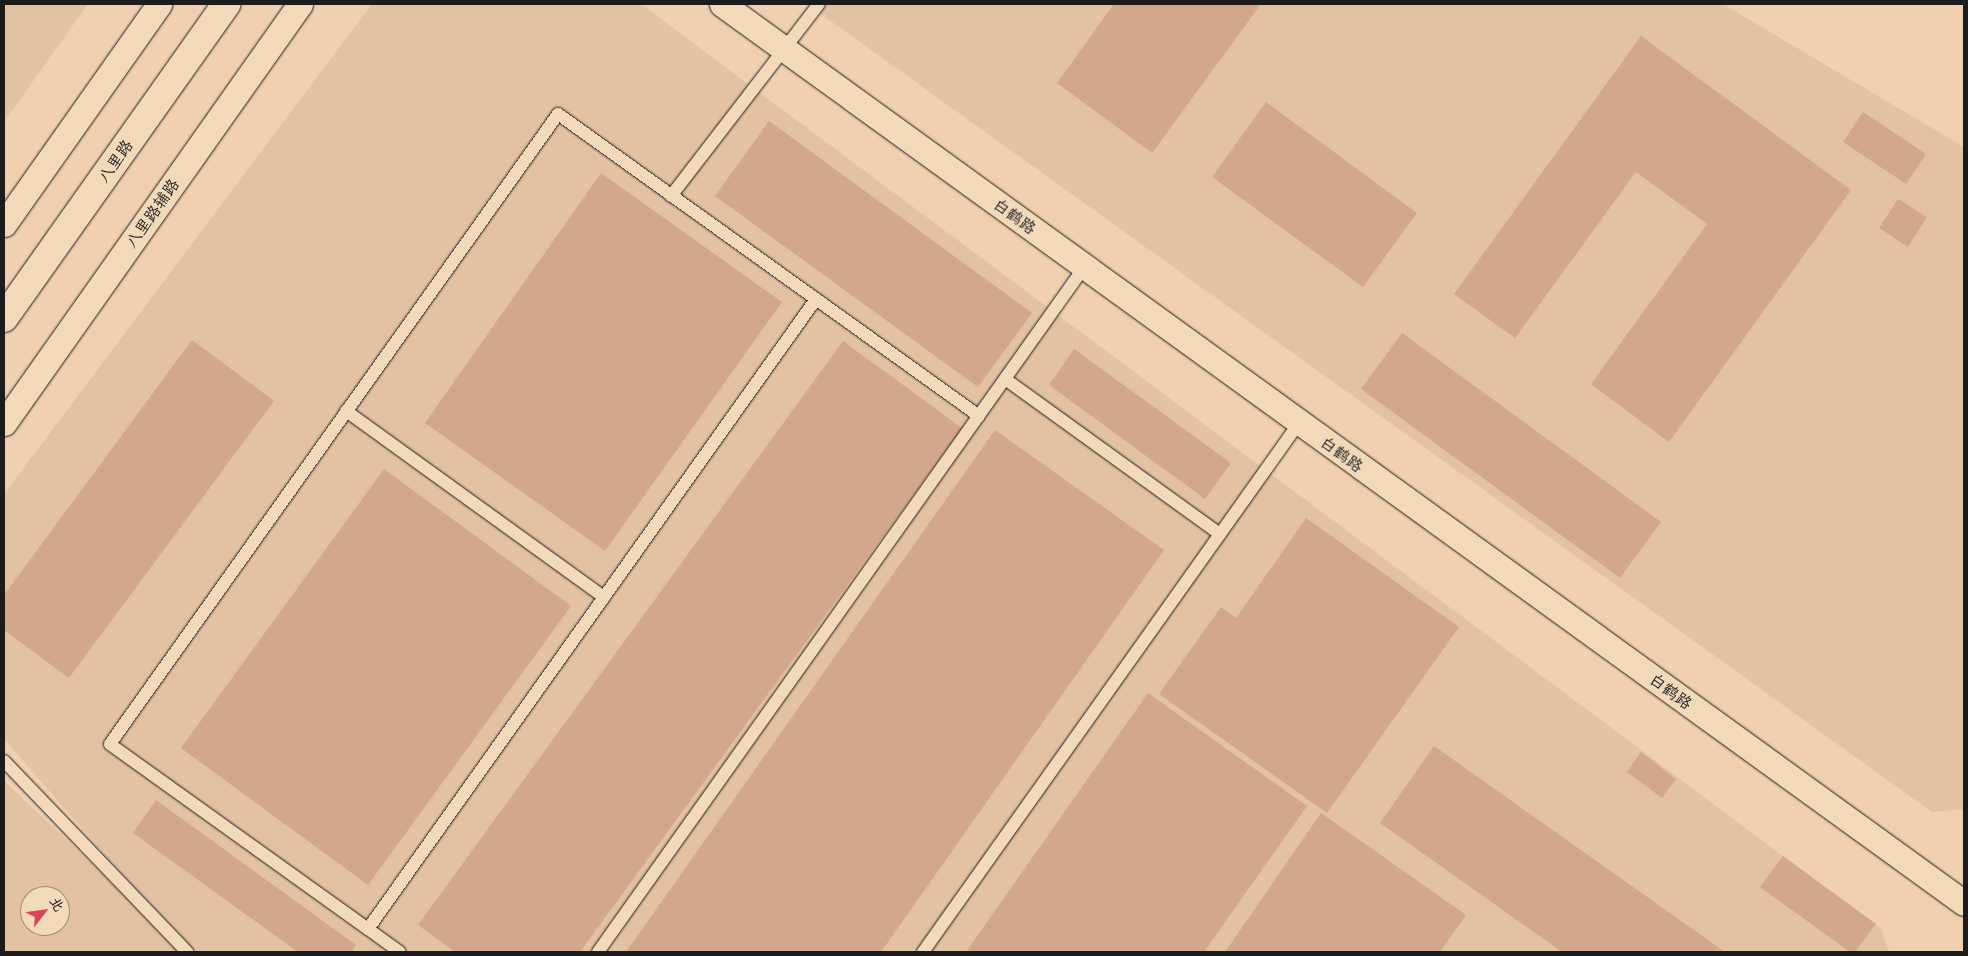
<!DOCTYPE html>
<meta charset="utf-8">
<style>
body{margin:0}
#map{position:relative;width:1968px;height:956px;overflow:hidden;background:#f0d0b1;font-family:"Patrick Hand","LXGW WenKai TC",sans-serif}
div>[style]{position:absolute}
.built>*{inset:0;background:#e3c1a3}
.building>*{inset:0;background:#d3a78e}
.roads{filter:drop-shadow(0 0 1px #1c1c1c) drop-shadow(0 0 1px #1c1c1c)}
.lane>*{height:12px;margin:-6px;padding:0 6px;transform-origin:6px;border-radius:6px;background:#f2d9ba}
.street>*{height:25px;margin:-12.5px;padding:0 12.5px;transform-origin:12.5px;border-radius:12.5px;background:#f2d9ba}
.secondary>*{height:28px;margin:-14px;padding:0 14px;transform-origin:14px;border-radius:14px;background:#f2d9ba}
span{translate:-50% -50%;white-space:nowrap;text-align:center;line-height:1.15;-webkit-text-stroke:4px #f2d9ba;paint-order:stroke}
.street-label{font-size:16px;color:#1c1c1c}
.frame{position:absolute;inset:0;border:5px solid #1c1c1c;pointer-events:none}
.north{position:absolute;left:20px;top:886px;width:50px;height:50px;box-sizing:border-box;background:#f2d9ba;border:1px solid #9c8d7b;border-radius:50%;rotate:60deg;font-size:14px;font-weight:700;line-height:20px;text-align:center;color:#1c1c1c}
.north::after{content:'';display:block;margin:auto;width:18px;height:22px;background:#d1495b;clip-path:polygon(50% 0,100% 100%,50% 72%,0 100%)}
</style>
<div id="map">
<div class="built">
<i style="clip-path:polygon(4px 4px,88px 4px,4px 122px)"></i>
<i style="clip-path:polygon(372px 4px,641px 4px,1881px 929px,1889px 952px,190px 952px,4px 739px,4px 494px)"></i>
<i style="clip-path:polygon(807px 4px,1723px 4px,1964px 147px,1964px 809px,1932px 812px)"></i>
<i style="clip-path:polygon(evenodd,4px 781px,186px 952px,4px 952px,4px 781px,30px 896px,60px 896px,60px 926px,30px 926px,30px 896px)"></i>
</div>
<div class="building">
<i style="clip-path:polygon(1114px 4px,1261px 4px,1152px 153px,1057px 83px)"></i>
<i style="clip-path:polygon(1641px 36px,1851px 190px,1669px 442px,1591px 384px,1707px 224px,1636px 172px,1515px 338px,1454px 294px)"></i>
<i style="clip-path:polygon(1266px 102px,1417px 213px,1363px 287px,1212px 177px)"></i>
<i style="clip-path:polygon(1863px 112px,1926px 154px,1906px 184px,1843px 142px)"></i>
<i style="clip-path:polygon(769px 121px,1032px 313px,978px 387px,715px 196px)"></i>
<i style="clip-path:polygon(601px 173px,782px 302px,605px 551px,425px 423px)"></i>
<i style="clip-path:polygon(1898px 199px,1927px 217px,1908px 247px,1879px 228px)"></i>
<i style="clip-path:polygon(1402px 333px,1661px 522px,1620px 578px,1361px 389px)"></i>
<i style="clip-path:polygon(192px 340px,274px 401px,69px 678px,4px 630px,4px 595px)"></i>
<i style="clip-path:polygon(843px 341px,962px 428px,580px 952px,455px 952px,418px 925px)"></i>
<i style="clip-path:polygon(1074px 349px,1231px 463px,1205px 499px,1049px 385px)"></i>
<i style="clip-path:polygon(995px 430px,1164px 550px,881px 952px,626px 952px)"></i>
<i style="clip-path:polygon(384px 469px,571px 606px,368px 885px,181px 748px)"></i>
<i style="clip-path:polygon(1306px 518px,1459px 627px,1327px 813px,1159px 694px,1221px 607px,1236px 618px)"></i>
<i style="clip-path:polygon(1148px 693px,1307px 806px,1204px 952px,966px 952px)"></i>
<i style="clip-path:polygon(1434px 746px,1725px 952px,1562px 952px,1380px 823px)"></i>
<i style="clip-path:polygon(1641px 752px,1676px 779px,1662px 798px,1627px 772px)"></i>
<i style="clip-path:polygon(156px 800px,356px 945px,351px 952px,298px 952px,133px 833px)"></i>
<i style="clip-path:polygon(1321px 813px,1466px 915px,1440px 952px,1225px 952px)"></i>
<i style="clip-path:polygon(1783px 856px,1876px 924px,1855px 952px,1850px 952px,1760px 887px)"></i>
</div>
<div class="roads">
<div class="lane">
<i style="left:671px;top:196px;width:242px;rotate:-52.4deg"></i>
<i style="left:816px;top:299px;width:773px;rotate:125.42deg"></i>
<i style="left:368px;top:929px;width:317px;rotate:-144.4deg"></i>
<i style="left:110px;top:744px;width:773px;rotate:-54.58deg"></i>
<i style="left:558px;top:114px;width:518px;rotate:35.65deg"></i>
<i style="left:1005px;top:379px;width:265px;rotate:35.8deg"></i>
<i style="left:346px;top:411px;width:318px;rotate:35.8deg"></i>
<i style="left:4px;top:761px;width:265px;rotate:46.2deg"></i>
<i style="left:368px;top:929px;width:39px;rotate:36deg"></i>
<i style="left:598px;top:952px;width:841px;rotate:-54.63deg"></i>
<i style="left:923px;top:952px;width:649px;rotate:-54.6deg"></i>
</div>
<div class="street">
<i style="left:722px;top:4px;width:1533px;rotate:35.9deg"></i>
<i style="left:4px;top:224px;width:269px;rotate:-54.8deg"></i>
<i style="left:4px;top:423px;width:513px;rotate:-54.76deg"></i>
</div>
<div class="secondary">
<i style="left:4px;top:318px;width:385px;rotate:-54.7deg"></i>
</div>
</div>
<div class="street-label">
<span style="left:115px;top:161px;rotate:-55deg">八里路</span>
<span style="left:152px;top:213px;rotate:-55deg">八里路辅路</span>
<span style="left:1015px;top:216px;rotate:36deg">白鹤路</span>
<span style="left:1342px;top:454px;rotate:36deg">白鹤路</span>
<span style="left:1671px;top:691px;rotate:36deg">白鹤路</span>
</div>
<div class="frame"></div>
<div class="north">北</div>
</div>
